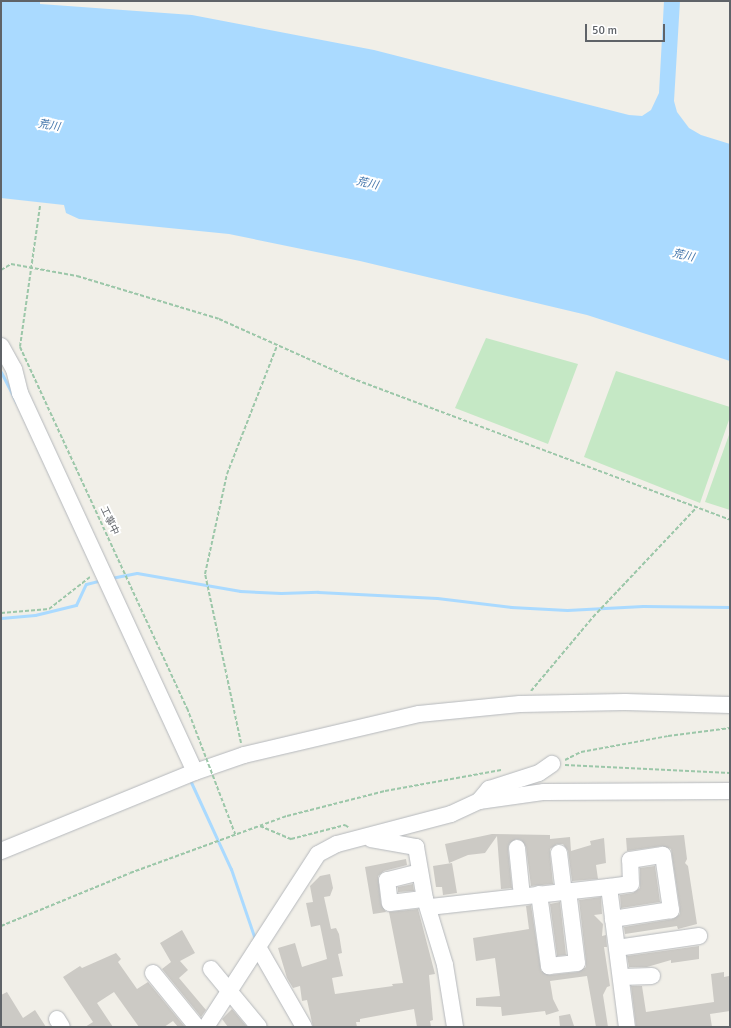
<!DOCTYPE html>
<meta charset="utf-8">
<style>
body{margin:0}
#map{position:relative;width:731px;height:1028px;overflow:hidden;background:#f1efe8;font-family:Signika,"Noto Sans JP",sans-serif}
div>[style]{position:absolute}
.green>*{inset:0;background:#c5e8c5}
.water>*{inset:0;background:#aadaff}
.stream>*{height:3px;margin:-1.5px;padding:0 1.5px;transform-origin:1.5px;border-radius:1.5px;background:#aadaff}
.building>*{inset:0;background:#cccac5}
.path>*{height:2px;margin-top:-1px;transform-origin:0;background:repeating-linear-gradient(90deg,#9cc7a9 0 4px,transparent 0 6px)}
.roads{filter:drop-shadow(0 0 1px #b5b8bc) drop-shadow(0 0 1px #b5b8bc)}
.minor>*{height:16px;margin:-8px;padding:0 8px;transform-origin:8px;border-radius:8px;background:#fff}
.path-bridge>*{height:2px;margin-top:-1px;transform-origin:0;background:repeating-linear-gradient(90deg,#9cc7a9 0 4px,transparent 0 6px)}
span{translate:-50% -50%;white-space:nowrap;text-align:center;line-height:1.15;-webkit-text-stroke:4px #fff;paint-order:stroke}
.street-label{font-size:10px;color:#5f6368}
.water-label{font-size:11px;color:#4174aa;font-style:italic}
.frame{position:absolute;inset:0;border:2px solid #5f6368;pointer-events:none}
.scale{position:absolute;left:585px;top:24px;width:80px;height:18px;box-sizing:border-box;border:2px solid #5f6368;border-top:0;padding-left:5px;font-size:12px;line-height:14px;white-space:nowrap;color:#5f6368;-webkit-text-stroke:3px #fff;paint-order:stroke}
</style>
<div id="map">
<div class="green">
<i style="clip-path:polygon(486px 338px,578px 364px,548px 444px,455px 408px)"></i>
<i style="clip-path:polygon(616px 371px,730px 407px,730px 417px,700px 503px,584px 457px)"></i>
<i style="clip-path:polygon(730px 432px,730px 510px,705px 502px)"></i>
</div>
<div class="water">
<i style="clip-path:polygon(1px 1px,40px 1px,40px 4px,54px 5px,192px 15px,374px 50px,629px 115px,642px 116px,651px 110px,659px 93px,664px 1px,680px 1px,674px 101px,677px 112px,689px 128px,701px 135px,730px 144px,730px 361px,587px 315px,360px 261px,229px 234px,79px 219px,66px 213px,64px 205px,1px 198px)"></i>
</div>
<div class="stream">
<i style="left:1px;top:372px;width:34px;rotate:63deg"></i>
<i style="left:111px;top:578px;width:26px;rotate:-11deg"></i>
<i style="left:137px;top:573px;width:105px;rotate:9.9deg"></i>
<i style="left:240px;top:591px;width:41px;rotate:2.8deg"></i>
<i style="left:281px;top:593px;width:37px;rotate:-2deg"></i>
<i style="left:318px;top:592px;width:119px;rotate:2.9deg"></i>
<i style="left:437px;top:598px;width:75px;rotate:6.9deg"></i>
<i style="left:511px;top:607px;width:56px;rotate:3.1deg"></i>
<i style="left:567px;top:610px;width:76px;rotate:-3deg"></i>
<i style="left:643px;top:606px;width:87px;rotate:0.7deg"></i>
<i style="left:1px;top:618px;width:34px;rotate:-5deg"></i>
<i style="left:35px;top:615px;width:42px;rotate:-13.7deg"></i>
<i style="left:76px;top:605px;width:23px;rotate:-65deg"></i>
<i style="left:86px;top:584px;width:16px;rotate:-14deg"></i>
<i style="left:190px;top:780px;width:98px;rotate:65.3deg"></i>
<i style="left:231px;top:869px;width:74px;rotate:71.1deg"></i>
</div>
<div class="building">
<i style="clip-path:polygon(492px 834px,550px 835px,550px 839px,570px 837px,571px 851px,591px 845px,590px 841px,604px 838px,606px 863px,596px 865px,598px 879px,572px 881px,568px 851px,563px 844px,557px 844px,550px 849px,550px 854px,553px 884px,531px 886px,526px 847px,521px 840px,516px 839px,509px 844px,508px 849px,512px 888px,501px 889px,497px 836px,485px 853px,468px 855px,449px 863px,445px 844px)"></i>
<i style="clip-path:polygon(684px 835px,687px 859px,685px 863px,688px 866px,697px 924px,678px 929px,677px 926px,625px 934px,624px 927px,673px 919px,680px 914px,680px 909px,671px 849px,662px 846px,627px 851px,626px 838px)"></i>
<i style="clip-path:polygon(406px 859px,407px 865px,384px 871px,378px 876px,381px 904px,386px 912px,373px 914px,365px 867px)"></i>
<i style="clip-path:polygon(452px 863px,457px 893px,443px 895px,442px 887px,436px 887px,433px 866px)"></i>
<i style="clip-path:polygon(655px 866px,660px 902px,621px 908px,620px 895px,633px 893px,640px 888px,640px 868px)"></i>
<i style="clip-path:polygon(330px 874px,333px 888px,330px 896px,324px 897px,331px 929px,336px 928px,339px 934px,342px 953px,338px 954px,343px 976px,332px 978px,335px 994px,393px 986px,392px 984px,403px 983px,389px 912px,418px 909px,435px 974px,429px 975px,433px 1020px,430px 1021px,431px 1027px,417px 1027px,414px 1009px,360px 1019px,360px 1022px,356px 1022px,357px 1027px,313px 1027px,307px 1000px,302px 1001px,300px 986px,293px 988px,287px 978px,278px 948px,295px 943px,302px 967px,327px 959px,320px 925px,311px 927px,306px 903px,313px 902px,310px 886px,320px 876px)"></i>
<i style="clip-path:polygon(413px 884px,414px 891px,398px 892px,398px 887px)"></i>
<i style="clip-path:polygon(601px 897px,602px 914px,594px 915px,603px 924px,602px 936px,606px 935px,607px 947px,604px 947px,610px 986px,607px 987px,603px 995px,608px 1027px,596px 1027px,587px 976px,550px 981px,553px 999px,559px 1011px,546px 1015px,545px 1011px,502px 1016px,501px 1007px,476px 1006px,476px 998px,500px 996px,495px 958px,476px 961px,473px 938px,529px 929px,526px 906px,531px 905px,541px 971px,550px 975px,578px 972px,586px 967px,586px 962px,579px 900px)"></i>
<i style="clip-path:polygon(560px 902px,566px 955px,557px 956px,550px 904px)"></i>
<i style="clip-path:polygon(182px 930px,195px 953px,180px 961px,188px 970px,179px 978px,206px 1010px,201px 1017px,162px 969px,171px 962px,160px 943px)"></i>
<i style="clip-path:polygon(699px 946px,699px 959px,671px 963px,671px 960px,647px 967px,629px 967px,627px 956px)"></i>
<i style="clip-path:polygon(116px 953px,121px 959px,118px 962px,137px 989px,148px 982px,185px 1027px,178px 1027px,173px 1021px,164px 1027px,139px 1027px,114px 992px,97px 1003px,113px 1027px,85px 1027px,93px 1022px,63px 977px,80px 966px,82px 968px)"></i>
<i style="clip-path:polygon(724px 972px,724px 977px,729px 976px,730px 1011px,710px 1014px,712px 1027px,636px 1027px,631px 986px,642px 986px,646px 1012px,714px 1002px,711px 974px)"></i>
<i style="clip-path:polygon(7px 992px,23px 1018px,35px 1010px,46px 1027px,1px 1027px,1px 995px)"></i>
<i style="clip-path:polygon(232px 1009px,247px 1027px,228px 1027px,222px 1019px)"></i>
<i style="clip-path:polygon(570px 1014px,574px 1026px,560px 1027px,559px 1016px)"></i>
</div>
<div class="path">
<i style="left:1px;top:270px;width:12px;rotate:-31deg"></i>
<i style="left:11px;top:264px;width:67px;rotate:10.3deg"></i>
<i style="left:77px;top:276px;width:148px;rotate:16.8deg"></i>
<i style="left:219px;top:319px;width:145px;rotate:24.1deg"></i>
<i style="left:351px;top:378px;width:405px;rotate:20.5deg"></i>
<i style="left:1px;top:613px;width:48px;rotate:-4.8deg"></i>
<i style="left:49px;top:609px;width:52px;rotate:-38deg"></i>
<i style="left:531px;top:691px;width:97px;rotate:-50deg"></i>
<i style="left:593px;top:617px;width:149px;rotate:-46.6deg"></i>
<i style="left:241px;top:743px;width:173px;rotate:-102deg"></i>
<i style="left:205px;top:574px;width:102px;rotate:-77.6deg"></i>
<i style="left:227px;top:474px;width:137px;rotate:-68.7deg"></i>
<i style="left:565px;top:760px;width:18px;rotate:-27deg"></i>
<i style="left:581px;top:752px;width:88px;rotate:-10.4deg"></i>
<i style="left:668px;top:736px;width:63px;rotate:-7.4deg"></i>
<i style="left:565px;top:765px;width:165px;rotate:2.8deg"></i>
<i style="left:260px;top:826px;width:34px;rotate:23deg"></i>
<i style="left:291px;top:839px;width:56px;rotate:-14.5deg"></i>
<i style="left:345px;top:825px;width:4px;rotate:34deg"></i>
<i style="left:1px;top:926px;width:139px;rotate:-22.3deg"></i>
<i style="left:130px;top:873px;width:167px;rotate:-20deg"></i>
<i style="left:287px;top:816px;width:101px;rotate:-14.3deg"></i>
<i style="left:385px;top:791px;width:118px;rotate:-10.3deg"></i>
</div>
<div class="roads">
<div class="minor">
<i style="left:1px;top:346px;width:26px;rotate:61deg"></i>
<i style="left:14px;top:369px;width:25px;rotate:76deg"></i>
<i style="left:20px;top:393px;width:417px;rotate:65.2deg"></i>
<i style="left:479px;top:801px;width:16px;rotate:-50deg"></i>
<i style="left:489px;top:789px;width:52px;rotate:-17.7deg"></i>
<i style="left:539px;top:773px;width:16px;rotate:-35deg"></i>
<i style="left:371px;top:839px;width:46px;rotate:10.1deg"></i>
<i style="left:416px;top:847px;width:53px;rotate:80.2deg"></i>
<i style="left:425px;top:899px;width:69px;rotate:73.1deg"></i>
<i style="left:445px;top:965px;width:63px;rotate:80.8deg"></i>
<i style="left:517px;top:848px;width:48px;rotate:84.1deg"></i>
<i style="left:1px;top:851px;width:209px;rotate:-22.2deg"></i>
<i style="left:195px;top:772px;width:52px;rotate:-19.1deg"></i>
<i style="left:244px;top:755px;width:180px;rotate:-13.2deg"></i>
<i style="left:419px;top:714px;width:101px;rotate:-5.7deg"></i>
<i style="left:520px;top:704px;width:105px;rotate:-1.1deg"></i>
<i style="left:625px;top:702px;width:105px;rotate:1.6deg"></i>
<i style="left:559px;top:853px;width:38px;rotate:83deg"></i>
<i style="left:420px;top:872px;width:34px;rotate:166deg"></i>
<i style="left:387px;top:880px;width:23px;rotate:83deg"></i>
<i style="left:390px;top:903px;width:35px;rotate:-7deg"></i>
<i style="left:609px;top:887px;width:22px;rotate:-8deg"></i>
<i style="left:631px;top:884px;width:24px;rotate:-92deg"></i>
<i style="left:630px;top:860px;width:33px;rotate:-9deg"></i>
<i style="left:663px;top:855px;width:56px;rotate:81.7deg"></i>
<i style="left:671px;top:910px;width:59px;rotate:171.2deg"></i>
<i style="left:539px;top:894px;width:73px;rotate:82.1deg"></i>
<i style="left:549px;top:966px;width:28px;rotate:-6deg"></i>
<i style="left:577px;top:963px;width:73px;rotate:-97.1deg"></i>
<i style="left:430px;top:907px;width:180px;rotate:-6.4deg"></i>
<i style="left:609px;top:887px;width:141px;rotate:82.7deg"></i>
<i style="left:258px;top:947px;width:92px;rotate:60.1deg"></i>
<i style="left:617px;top:948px;width:83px;rotate:-8.3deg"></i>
<i style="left:211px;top:969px;width:75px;rotate:50.4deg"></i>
<i style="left:153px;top:973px;width:70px;rotate:50.8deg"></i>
<i style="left:621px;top:977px;width:31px;rotate:-2deg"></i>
<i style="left:57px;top:1019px;width:9px;rotate:58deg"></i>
<i style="left:206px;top:1027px;width:206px;rotate:-57.1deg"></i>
<i style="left:318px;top:854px;width:21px;rotate:-28deg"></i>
<i style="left:337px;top:844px;width:118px;rotate:-14.7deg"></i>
<i style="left:451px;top:814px;width:31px;rotate:-25deg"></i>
<i style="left:479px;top:801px;width:66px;rotate:-7.9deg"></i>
<i style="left:544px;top:792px;width:186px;rotate:-0.3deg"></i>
</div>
</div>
<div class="path-bridge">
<i style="left:40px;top:206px;width:142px;rotate:98.1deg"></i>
<i style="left:20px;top:347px;width:398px;rotate:65.2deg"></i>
<i style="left:187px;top:708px;width:135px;rotate:69.1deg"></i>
</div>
<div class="street-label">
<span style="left:109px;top:521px;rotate:65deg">工事中</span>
</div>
<div class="water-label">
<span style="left:49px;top:126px;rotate:9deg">荒川</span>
<span style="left:367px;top:184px;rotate:13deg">荒川</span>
<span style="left:683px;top:256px;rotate:13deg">荒川</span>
</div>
<div class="frame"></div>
<div class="scale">50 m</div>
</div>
